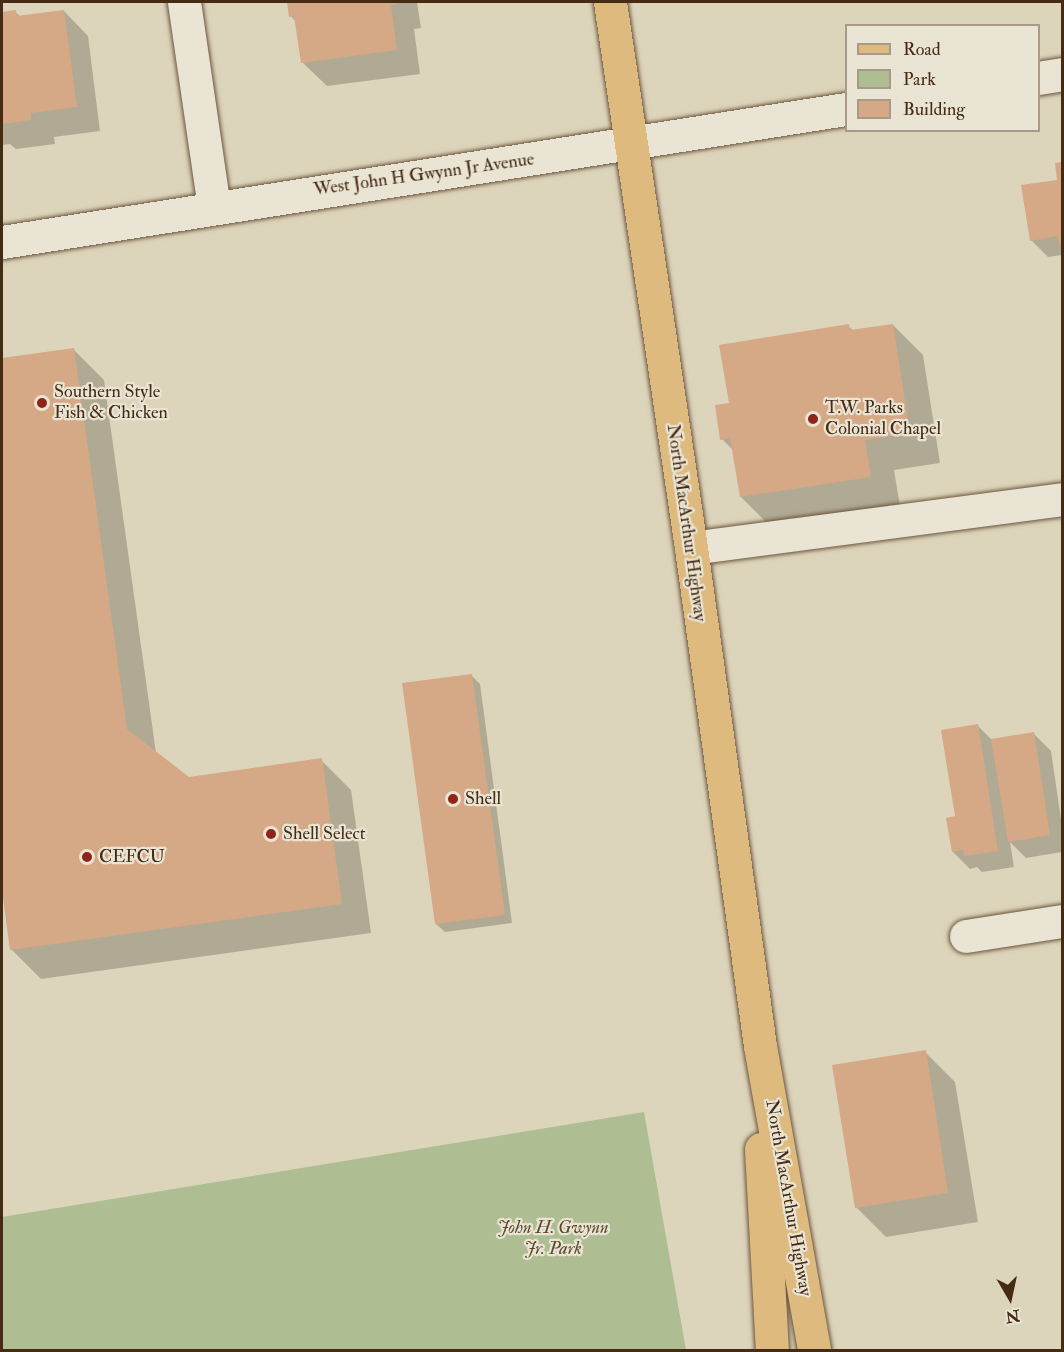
<!DOCTYPE html>
<style>
body{margin:0}
#map{position:relative;width:1064px;height:1352px;overflow:hidden;background:#ddd5bb;font-family:"IM FELL Double Pica",serif}
div>[style]{position:absolute}
.green>*{inset:0;background:#aebe92}
.shadow>*{inset:0;background:#0003}
.building>*{inset:0;background:#d5a886}
.roads{filter:drop-shadow(0 0 2px #6c563e) drop-shadow(0 0 2px #6c563e)}
.minor>*{height:33px;margin:-16.5px;padding:0 16.5px;transform-origin:16.5px;border-radius:16.5px;background:#e9e4d3}
.major>*{height:33px;margin:-16.5px;padding:0 16.5px;transform-origin:16.5px;border-radius:16.5px;background:#deba7e}
.dots>*{width:16px;height:16px;translate:-50% -50%;box-sizing:border-box;border:3px solid #e9e4d3;border-radius:50%}
span{translate:-50% -50%;white-space:nowrap;text-align:center;line-height:1.15;-webkit-text-stroke:4.5px #e9e4d3;paint-order:stroke}
.street-label{font-size:18px;color:#462b14}
.poi-label{font-size:18px;color:#462b14}
.left{translate:0 -50%;text-align:left}
.park-label{font-size:18px;color:#5b482d;font-style:italic}
.frame{position:absolute;inset:0;border:3px solid #462b14;pointer-events:none}
.legend{position:absolute;left:845px;top:24px;width:195px;height:108px;box-sizing:border-box;background:#e9e4d3;border:2px solid #a89a87;margin:0;padding:8px 10px;list-style:none;font-size:18px;color:#462b14}
.legend li{display:flex;align-items:center;gap:12px;height:30px}
.legend b{width:30px;border:2px solid #a89a87}
.north{position:absolute;left:980px;top:1268px;width:60px;height:60px;-webkit-text-stroke:4px #e9e4d3;paint-order:stroke;rotate:171deg;font-size:16px;font-weight:700;line-height:24px;text-align:center;color:#462b14}
.north::after{content:'';display:block;margin:auto;width:21px;height:27px;background:#462b14;clip-path:polygon(50% 0,100% 100%,50% 72%,0 100%)}
</style>
<div id="map">
<div class="green">
<i style="clip-path:polygon(644px 1112px,686px 1350px,2px 1350px,2px 1217px)"></i>
</div>
<div class="shadow">
<i style="clip-path:polygon(289px 2px,417px 2px,421px 28px,414px 29px,420px 74px,327px 86px,302px 62px,296px 22px,291px 16px)"></i>
<i style="clip-path:polygon(64px 11px,88px 36px,100px 131px,54px 137px,55px 144px,16px 149px,10px 144px,2px 145px,2px 14px,15px 12px,21px 17px)"></i>
<i style="clip-path:polygon(1062px 163px,1062px 255px,1048px 257px,1031px 240px,1059px 181px,1056px 164px)"></i>
<i style="clip-path:polygon(893px 325px,923px 355px,940px 463px,894px 470px,900px 506px,771px 527px,741px 497px,734px 451px,722px 439px,730px 404px,848px 326px,854px 331px)"></i>
<i style="clip-path:polygon(74px 350px,104px 380px,156px 753px,188px 778px,321px 760px,351px 790px,371px 933px,41px 979px,11px 949px,2px 880px,2px 360px)"></i>
<i style="clip-path:polygon(471px 675px,480px 684px,512px 923px,445px 932px,436px 924px)"></i>
<i style="clip-path:polygon(978px 726px,992px 740px,1033px 733px,1051px 751px,1062px 826px,1062px 852px,1026px 858px,1010px 842px,1014px 867px,982px 872px,977px 867px,970px 869px,953px 852px,957px 817px)"></i>
<i style="clip-path:polygon(925px 1052px,955px 1082px,978px 1222px,886px 1237px,856px 1207px)"></i>
</div>
<div class="building">
<i style="clip-path:polygon(287px 2px,397px 2px,397px 4px,391px 5px,397px 50px,301px 63px,294px 16px,289px 17px)"></i>
<i style="clip-path:polygon(16px 10px,17px 16px,64px 10px,77px 107px,31px 113px,31px 120px,2px 124px,2px 12px)"></i>
<i style="clip-path:polygon(1062px 162px,1062px 243px,1059px 244px,1058px 236px,1030px 241px,1021px 185px,1057px 180px,1055px 163px)"></i>
<i style="clip-path:polygon(849px 324px,850px 330px,893px 324px,910px 433px,865px 440px,871px 477px,740px 497px,730px 438px,720px 440px,715px 405px,729px 403px,719px 345px)"></i>
<i style="clip-path:polygon(74px 348px,127px 729px,189px 777px,322px 758px,342px 904px,10px 950px,2px 891px,2px 358px)"></i>
<i style="clip-path:polygon(472px 674px,505px 915px,435px 924px,402px 683px)"></i>
<i style="clip-path:polygon(978px 724px,998px 851px,964px 856px,963px 850px,952px 852px,946px 818px,955px 816px,941px 730px)"></i>
<i style="clip-path:polygon(1034px 732px,1050px 835px,1008px 842px,991px 739px)"></i>
<i style="clip-path:polygon(926px 1050px,948px 1193px,855px 1208px,832px 1065px)"></i>
</div>
<div class="roads">
<div class="minor">
<i style="left:184px;top:2px;width:207px;rotate:81.7deg"></i>
<i style="left:1038px;top:78px;width:24px;rotate:-9deg"></i>
<i style="left:2px;top:242px;width:854px;rotate:-8.96deg"></i>
<i style="left:691px;top:548px;width:374px;rotate:-7.5deg"></i>
<i style="left:966px;top:936px;width:97px;rotate:-8.9deg"></i>
</div>
<div class="major">
<i style="left:610px;top:2px;width:552px;rotate:81.56deg"></i>
<i style="left:691px;top:548px;width:503px;rotate:82.11deg"></i>
<i style="left:760px;top:1046px;width:309px;rotate:79.9deg"></i>
<i style="left:761px;top:1149px;width:201px;rotate:86.9deg"></i>
</div>
</div>
<div class="dots">
<i style="left:42px;top:403px;background:#8f2418"></i>
<i style="left:813px;top:419px;background:#8f2418"></i>
<i style="left:453px;top:799px;background:#8f2418"></i>
<i style="left:271px;top:834px;background:#8f2418"></i>
<i style="left:87px;top:857px;background:#8f2418"></i>
</div>
<div class="street-label">
<span style="left:424px;top:175px;rotate:-8deg">West John H Gwynn Jr Avenue</span>
<span style="left:686px;top:523px;rotate:82deg">North MacArthur Highway</span>
<span style="left:788px;top:1198px;rotate:80deg">North MacArthur Highway</span>
</div>
<div class="poi-label">
<span class="left" style="left:54px;top:403px">Southern Style<br>Fish &amp; Chicken</span>
<span class="left" style="left:825px;top:419px">T.W. Parks<br>Colonial Chapel</span>
<span class="left" style="left:465px;top:799px">Shell</span>
<span class="left" style="left:283px;top:834px">Shell Select</span>
<span class="left" style="left:99px;top:857px">CEFCU</span>
</div>
<div class="park-label">
<span style="left:553px;top:1239px">John H. Gwynn<br>Jr. Park</span>
</div>
<div class="frame"></div>
<ul class="legend">
<li><b style="height:8px;background:#deba7e"></b>Road</li>
<li><b style="height:16px;background:#aebe92"></b>Park</li>
<li><b style="height:16px;background:#d5a886"></b>Building</li>
</ul>
<div class="north">N</div>
</div>
